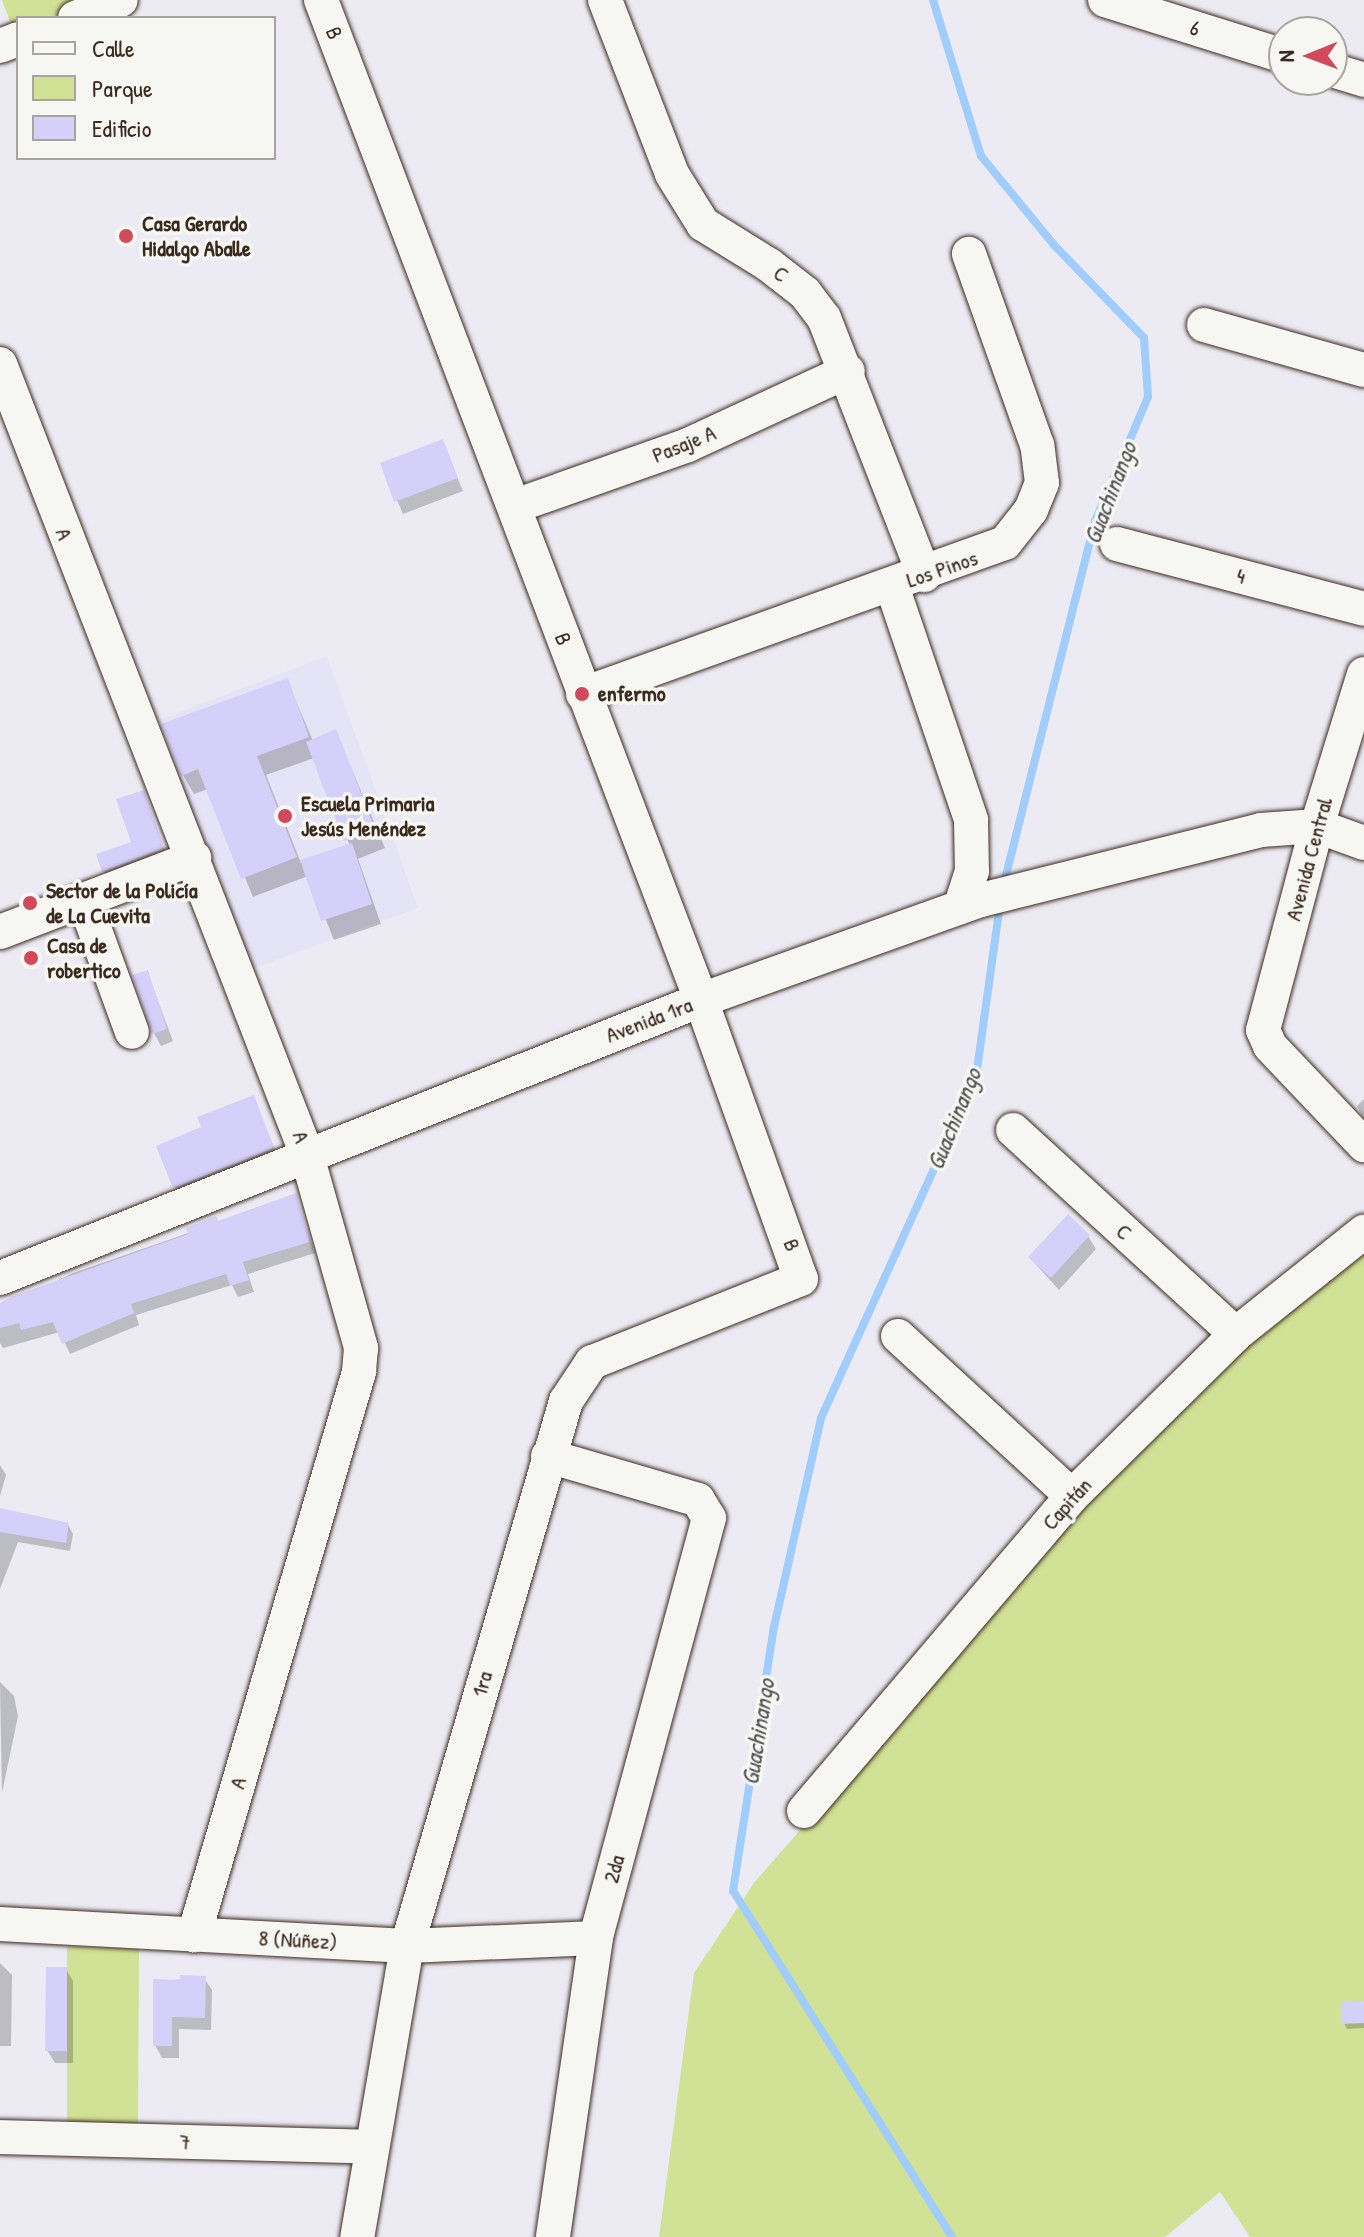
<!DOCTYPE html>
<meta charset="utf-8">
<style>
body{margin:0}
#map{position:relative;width:1364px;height:2237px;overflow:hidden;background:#ecebf4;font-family:"Patrick Hand",sans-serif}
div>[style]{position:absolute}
.built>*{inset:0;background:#e5e3f6}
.green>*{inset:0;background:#d1e195}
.shadow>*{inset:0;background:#0003}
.stream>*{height:8px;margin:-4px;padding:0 4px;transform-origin:4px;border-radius:4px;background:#a0cdfb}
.building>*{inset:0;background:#d5d0f9}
.roads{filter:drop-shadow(0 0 2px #3b2a1e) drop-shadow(0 0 2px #3b2a1e)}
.minor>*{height:34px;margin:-17px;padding:0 17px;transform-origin:17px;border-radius:17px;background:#f6f6f2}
.dots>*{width:22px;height:22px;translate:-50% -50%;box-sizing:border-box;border:4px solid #f6f6f2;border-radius:50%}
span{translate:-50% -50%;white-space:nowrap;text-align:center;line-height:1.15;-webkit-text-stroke:7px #f6f6f2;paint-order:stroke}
.street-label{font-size:22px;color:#3b2a1e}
.poi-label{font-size:22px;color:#3b2a1e;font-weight:700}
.left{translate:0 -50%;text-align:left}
.water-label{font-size:24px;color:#545355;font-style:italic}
.legend{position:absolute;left:16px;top:16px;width:260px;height:144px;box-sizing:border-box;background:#f6f6f2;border:2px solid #aba49d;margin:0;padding:10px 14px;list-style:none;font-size:24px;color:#3b2a1e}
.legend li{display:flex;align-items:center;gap:16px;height:40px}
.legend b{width:40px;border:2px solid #aba49d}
.north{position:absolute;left:1268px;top:16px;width:80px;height:80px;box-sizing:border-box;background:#f6f6f2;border:2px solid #aba49d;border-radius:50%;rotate:269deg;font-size:22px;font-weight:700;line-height:32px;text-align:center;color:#3b2a1e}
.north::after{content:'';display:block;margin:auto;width:28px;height:36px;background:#d1495b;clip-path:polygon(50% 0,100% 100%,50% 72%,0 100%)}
</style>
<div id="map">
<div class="built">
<i style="clip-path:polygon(327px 656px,418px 908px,244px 972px,149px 724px)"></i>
</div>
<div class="green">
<i style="clip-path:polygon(2px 0,80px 0,82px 5px,49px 18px,18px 18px,14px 32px)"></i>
<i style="clip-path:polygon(1364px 1243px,1364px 2237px,1250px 2237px,1220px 2192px,1165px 2237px,659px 2237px,694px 1973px,754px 1883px,1054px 1538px,1286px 1309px)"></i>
<i style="clip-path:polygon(67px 1946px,139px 1949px,138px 2130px,67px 2132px)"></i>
</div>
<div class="shadow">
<i style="clip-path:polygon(442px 441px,463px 491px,403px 514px,382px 464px)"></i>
<i style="clip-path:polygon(evenodd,287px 680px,313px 741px,336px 732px,385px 848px,358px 859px,381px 924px,334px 940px,308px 876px,253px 897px,208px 789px,194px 794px,183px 775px,287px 680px,314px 758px,350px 846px,301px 863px,266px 775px,314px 758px)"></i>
<i style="clip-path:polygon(143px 792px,169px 861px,111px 883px,104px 871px,133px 843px)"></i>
<i style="clip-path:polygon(147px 972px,173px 1041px,161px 1046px,154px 1033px)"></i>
<i style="clip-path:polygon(253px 1098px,279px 1159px,181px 1198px,175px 1187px,204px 1128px)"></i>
<i style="clip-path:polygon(1364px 1099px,1364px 1119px,1357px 1106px)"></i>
<i style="clip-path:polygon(295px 1196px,315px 1253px,248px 1274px,254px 1292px,238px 1297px,232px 1285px,136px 1315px,139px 1325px,70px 1354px,60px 1332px,3px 1348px,0 1343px,0 1309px,73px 1273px)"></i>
<i style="clip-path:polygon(1088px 1236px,1096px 1249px,1059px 1290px,1030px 1258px)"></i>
<i style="clip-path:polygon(0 1465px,6px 1475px,0 1496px)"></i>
<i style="clip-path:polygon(0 1520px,68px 1525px,73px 1534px,70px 1551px,18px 1542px,0 1589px)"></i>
<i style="clip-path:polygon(0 1682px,14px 1696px,18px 1716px,2px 1793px)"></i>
<i style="clip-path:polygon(0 1963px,12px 1975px,11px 2046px,0 2046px)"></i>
<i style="clip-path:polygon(66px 1969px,73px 1981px,73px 2063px,55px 2063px,47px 2050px)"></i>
<i style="clip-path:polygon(204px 1978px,212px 1990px,211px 2030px,179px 2029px,179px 2058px,162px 2058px,155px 2045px,155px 1981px)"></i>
<i style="clip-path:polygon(1364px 2003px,1364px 2028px,1347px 2029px,1344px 2023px)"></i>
</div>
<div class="stream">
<i style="left:933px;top:0;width:163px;rotate:72.9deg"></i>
<i style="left:981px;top:156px;width:115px;rotate:50.6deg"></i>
<i style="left:1054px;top:245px;width:129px;rotate:45.9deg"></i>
<i style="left:1144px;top:338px;width:59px;rotate:86.1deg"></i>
<i style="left:1148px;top:397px;width:135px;rotate:113.1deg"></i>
<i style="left:1095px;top:521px;width:377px;rotate:104.1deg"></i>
<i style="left:952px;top:2237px;width:409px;rotate:-122.3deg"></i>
<i style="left:733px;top:1891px;width:267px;rotate:-81.2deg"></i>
<i style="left:774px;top:1627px;width:214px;rotate:-77.3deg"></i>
<i style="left:821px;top:1418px;width:375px;rotate:-65.6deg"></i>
<i style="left:976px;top:1077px;width:175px;rotate:-82.1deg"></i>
</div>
<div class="building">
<i style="clip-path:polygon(443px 439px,458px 478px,394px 502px,380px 463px)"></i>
<i style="clip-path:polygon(288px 678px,309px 737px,257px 756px,297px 857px,241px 879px,198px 769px,181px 776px,161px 724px)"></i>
<i style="clip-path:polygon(336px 729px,375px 829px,344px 841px,306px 742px)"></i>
<i style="clip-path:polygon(144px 790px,164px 848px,102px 872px,96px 854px,131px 842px,116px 799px)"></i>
<i style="clip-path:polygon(352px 843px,372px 904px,321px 921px,300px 860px)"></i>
<i style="clip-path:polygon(148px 970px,167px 1029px,152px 1034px,132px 975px)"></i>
<i style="clip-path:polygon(254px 1095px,274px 1148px,173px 1188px,156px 1146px,201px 1127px,197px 1117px)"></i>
<i style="clip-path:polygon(296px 1193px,310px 1242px,243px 1262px,249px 1280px,230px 1286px,226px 1274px,131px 1304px,134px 1313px,62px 1344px,53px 1322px,21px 1330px,19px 1323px,0 1328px,0 1303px,11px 1297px,188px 1234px,186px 1228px,216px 1216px,218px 1221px)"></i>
<i style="clip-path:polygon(1068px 1214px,1090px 1235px,1051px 1278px,1028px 1257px)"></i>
<i style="clip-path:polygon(0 1508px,69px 1523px,66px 1543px,0 1532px)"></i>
<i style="clip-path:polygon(46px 1967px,67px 1967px,67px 2051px,45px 2051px)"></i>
<i style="clip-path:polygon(180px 1975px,206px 1976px,205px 2018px,172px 2017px,172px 2046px,153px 2046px,153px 1979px,180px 1980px)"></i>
<i style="clip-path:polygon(1364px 2001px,1364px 2023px,1342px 2024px,1342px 2002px)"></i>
</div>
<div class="roads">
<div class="minor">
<i style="left:321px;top:0;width:1070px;rotate:69.19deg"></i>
<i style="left:701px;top:1000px;width:296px;rotate:70.3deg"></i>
<i style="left:801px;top:1279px;width:225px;rotate:158.3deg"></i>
<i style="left:592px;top:1362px;width:47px;rotate:123.7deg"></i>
<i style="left:566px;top:1401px;width:568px;rotate:106.26deg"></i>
<i style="left:407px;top:1946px;width:295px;rotate:99.7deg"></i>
<i style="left:605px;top:0;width:186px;rotate:68.9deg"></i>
<i style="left:672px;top:174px;width:59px;rotate:58.2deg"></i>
<i style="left:703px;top:224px;width:78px;rotate:31.8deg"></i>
<i style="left:769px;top:265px;width:46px;rotate:37.9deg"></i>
<i style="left:805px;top:293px;width:31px;rotate:53deg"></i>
<i style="left:824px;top:318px;width:276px;rotate:68.7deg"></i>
<i style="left:1105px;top:0;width:188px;rotate:17.4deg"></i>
<i style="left:75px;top:18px;width:49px;rotate:-21.4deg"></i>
<i style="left:0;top:46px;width:19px;rotate:-21deg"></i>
<i style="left:1332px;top:70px;width:34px;rotate:17deg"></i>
<i style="left:1204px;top:325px;width:166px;rotate:15.7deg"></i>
<i style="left:0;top:364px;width:845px;rotate:68.78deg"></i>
<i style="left:306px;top:1152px;width:204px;rotate:74.3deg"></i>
<i style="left:361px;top:1348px;width:24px;rotate:95deg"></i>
<i style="left:359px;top:1372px;width:587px;rotate:106.33deg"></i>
<i style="left:515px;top:506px;width:183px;rotate:-19.4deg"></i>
<i style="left:688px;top:445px;width:176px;rotate:-24.8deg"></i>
<i style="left:1117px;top:544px;width:255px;rotate:14.7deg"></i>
<i style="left:892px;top:586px;width:247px;rotate:71.3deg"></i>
<i style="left:971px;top:820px;width:51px;rotate:88.9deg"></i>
<i style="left:972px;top:871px;width:38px;rotate:108deg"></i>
<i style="left:1364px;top:674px;width:159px;rotate:107.2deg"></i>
<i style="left:1317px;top:826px;width:211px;rotate:104.8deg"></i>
<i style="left:1263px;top:1030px;width:17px;rotate:66deg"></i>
<i style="left:1270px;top:1046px;width:137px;rotate:46.5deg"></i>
<i style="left:583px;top:694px;width:448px;rotate:-19.7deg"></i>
<i style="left:1005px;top:543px;width:42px;rotate:-51.8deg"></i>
<i style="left:1031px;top:510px;width:29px;rotate:-68deg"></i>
<i style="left:1042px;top:483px;width:38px;rotate:-97deg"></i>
<i style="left:1037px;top:445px;width:203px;rotate:-109.6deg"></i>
<i style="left:85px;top:903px;width:137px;rotate:70deg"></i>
<i style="left:0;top:932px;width:208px;rotate:-20.9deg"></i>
<i style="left:1013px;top:1130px;width:302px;rotate:42.5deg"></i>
<i style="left:0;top:1278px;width:754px;rotate:-21.63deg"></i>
<i style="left:701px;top:1000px;width:297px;rotate:-19.7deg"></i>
<i style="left:981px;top:900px;width:289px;rotate:-14deg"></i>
<i style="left:1261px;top:830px;width:56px;rotate:-4.1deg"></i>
<i style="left:1317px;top:826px;width:50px;rotate:19.9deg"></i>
<i style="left:898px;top:1336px;width:236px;rotate:42.6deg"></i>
<i style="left:548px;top:1456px;width:156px;rotate:16.3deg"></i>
<i style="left:698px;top:1500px;width:21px;rotate:59deg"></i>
<i style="left:709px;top:1518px;width:435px;rotate:105.1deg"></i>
<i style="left:596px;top:1938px;width:302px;rotate:98.2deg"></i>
<i style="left:804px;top:1811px;width:414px;rotate:-49.6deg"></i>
<i style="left:1072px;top:1496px;width:231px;rotate:-44.6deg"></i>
<i style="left:1236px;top:1334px;width:164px;rotate:-38.6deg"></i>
<i style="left:0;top:1924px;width:408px;rotate:3.1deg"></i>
<i style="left:407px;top:1946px;width:189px;rotate:-2.4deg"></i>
<i style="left:0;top:2137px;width:370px;rotate:1.5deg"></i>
</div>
</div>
<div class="dots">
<i style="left:126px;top:236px;background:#d1495b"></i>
<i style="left:582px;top:694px;background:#d1495b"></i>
<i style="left:285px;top:816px;background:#d1495b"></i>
<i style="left:30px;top:903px;background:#d1495b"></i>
<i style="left:31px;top:958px;background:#d1495b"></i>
</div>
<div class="street-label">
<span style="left:1195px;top:28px;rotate:17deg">6</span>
<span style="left:334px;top:33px;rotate:69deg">B</span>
<span style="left:781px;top:274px;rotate:37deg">C</span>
<span style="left:684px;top:444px;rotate:-22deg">Pasaje A</span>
<span style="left:64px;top:534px;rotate:69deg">A</span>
<span style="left:942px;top:569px;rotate:-19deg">Los Pinos</span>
<span style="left:1241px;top:576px;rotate:15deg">4</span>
<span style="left:563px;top:639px;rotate:70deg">B</span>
<span style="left:1309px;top:859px;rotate:-75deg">Avenida Central</span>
<span style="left:649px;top:1020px;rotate:-21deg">Avenida 1ra</span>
<span style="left:301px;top:1137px;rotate:69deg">A</span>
<span style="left:1124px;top:1232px;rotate:42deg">C</span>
<span style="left:792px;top:1245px;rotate:70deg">B</span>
<span style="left:1067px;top:1504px;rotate:-48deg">Capitán</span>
<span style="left:482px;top:1684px;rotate:-74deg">1ra</span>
<span style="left:238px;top:1783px;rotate:-74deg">A</span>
<span style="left:614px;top:1869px;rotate:-75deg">2da</span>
<span style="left:298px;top:1940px;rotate:3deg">8 (Núñez)</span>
<span style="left:185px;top:2142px;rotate:2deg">7</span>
</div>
<div class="poi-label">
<span class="left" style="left:142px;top:236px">Casa Gerardo<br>Hidalgo Aballe</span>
<span class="left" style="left:598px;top:694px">enfermo</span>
<span class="left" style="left:301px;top:816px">Escuela Primaria<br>Jesús Menéndez</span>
<span class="left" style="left:46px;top:903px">Sector de la Policía<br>de La Cuevita</span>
<span class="left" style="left:47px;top:958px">Casa de<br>robertico</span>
</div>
<div class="water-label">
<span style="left:1110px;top:493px;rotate:-69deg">Guachinango</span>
<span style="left:954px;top:1119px;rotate:-68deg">Guachinango</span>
<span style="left:758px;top:1732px;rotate:-81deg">Guachinango</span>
</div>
<ul class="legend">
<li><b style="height:10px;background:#f6f6f2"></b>Calle</li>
<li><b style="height:22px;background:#d1e195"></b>Parque</li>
<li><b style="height:22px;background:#d5d0f9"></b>Edificio</li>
</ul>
<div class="north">N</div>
</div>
